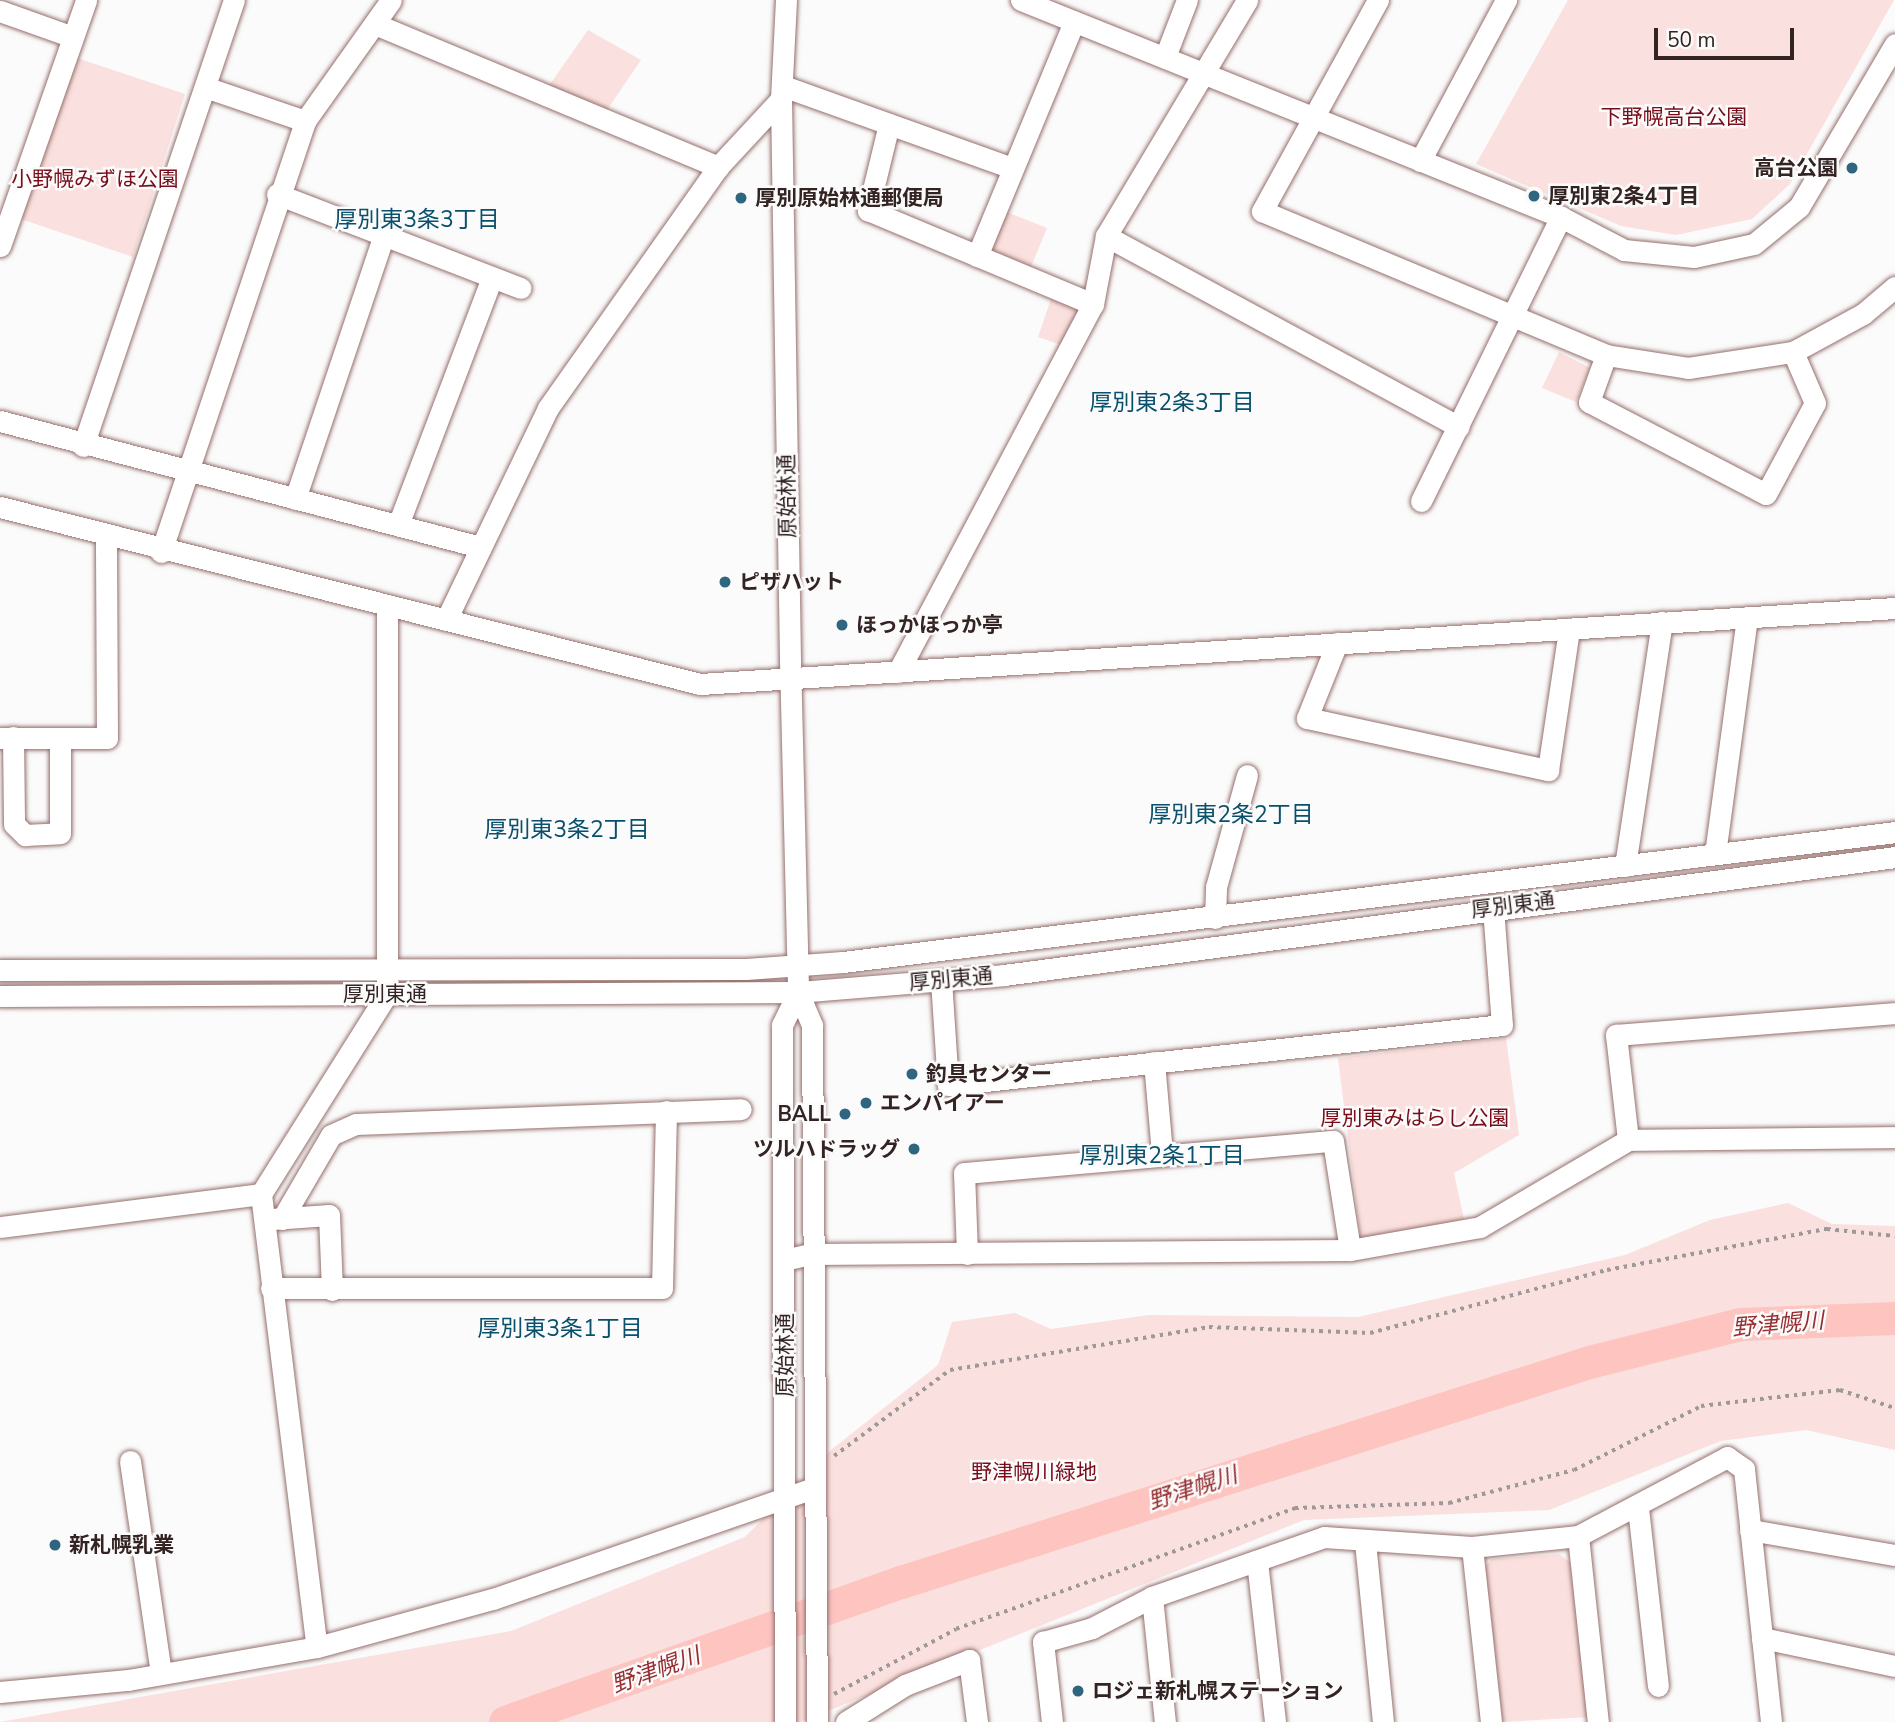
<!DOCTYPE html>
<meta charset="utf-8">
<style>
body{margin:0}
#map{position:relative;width:1895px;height:1722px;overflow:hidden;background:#fbfbfb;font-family:"Nunito Sans","Noto Sans JP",sans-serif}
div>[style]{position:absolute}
.green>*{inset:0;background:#fae0de}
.river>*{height:33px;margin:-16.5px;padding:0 16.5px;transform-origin:16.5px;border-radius:16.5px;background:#fdc4c0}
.path>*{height:3.5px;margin-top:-1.75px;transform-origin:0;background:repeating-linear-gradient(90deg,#9f9898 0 3.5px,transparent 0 8.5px)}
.roads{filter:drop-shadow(0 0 2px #956f6c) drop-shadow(0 0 2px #956f6c)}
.minor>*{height:21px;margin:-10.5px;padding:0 10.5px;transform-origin:10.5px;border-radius:10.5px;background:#fff}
.dots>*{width:19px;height:19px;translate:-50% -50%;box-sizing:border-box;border:4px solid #fbfbfb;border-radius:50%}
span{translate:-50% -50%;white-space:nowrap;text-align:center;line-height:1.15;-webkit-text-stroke:5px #fbfbfb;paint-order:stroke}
.park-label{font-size:21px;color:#790c19}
.poi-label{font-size:21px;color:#332322;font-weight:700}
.right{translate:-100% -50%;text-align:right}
.left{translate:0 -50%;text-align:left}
.street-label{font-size:21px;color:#332322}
.neighbourhood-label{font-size:23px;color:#09506d}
.water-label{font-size:23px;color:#962d30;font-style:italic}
.scale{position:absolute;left:1654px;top:28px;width:140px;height:32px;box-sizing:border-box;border:4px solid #332322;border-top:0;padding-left:9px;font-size:21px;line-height:24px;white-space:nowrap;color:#332322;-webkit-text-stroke:5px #fbfbfb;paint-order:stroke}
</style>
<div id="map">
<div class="green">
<i style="clip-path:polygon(1568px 0,1894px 0,1790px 184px,1752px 219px,1676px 235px,1621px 226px,1476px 164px)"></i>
<i style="clip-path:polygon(588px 30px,641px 60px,607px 110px,548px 87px)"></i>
<i style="clip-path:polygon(74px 57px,185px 94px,133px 257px,18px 218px)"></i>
<i style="clip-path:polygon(1004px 211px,1047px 228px,1030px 269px,986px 251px)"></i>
<i style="clip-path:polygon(1051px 299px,1076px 309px,1080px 317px,1064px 346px,1038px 337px)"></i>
<i style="clip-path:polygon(1559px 352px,1590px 368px,1576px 402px,1542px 388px)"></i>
<i style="clip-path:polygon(1506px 1038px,1519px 1135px,1454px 1173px,1465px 1224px,1361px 1241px,1338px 1058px)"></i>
<i style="clip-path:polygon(1788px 1203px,1832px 1224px,1895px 1226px,1895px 1450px,1806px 1430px,1721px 1441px,1549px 1510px,1304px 1520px,800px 1722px,0 1722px,511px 1631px,745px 1537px,831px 1450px,938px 1365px,952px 1322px,1015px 1313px,1051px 1329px,1149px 1315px,1358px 1317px,1625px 1255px,1710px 1220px)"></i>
<i style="clip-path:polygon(1559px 1554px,1571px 1563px,1588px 1717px,1503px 1722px,1485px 1568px,1491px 1559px)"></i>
</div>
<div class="river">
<i style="left:505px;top:1722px;width:420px;rotate:-19.5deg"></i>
<i style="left:901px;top:1582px;width:722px;rotate:-17.73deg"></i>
<i style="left:1589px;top:1362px;width:156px;rotate:-14.1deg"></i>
<i style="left:1740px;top:1324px;width:155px;rotate:-2.2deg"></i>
</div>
<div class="path">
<i style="left:834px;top:1456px;width:144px;rotate:-36.6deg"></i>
<i style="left:950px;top:1370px;width:263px;rotate:-9.4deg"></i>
<i style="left:1209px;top:1327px;width:161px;rotate:2.1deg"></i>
<i style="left:1370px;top:1333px;width:245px;rotate:-14.9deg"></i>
<i style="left:1607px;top:1270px;width:224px;rotate:-10.6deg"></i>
<i style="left:1827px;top:1229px;width:68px;rotate:5.9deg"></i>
<i style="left:834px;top:1694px;width:138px;rotate:-28deg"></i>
<i style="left:956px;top:1629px;width:360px;rotate:-19.6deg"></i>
<i style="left:1295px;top:1508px;width:154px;rotate:-1.9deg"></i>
<i style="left:1449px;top:1503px;width:129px;rotate:-14.8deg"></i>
<i style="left:1574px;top:1470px;width:142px;rotate:-26.7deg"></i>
<i style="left:1701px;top:1406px;width:140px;rotate:-6.6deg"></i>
<i style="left:1840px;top:1390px;width:58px;rotate:18.1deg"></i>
</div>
<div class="roads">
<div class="minor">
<i style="left:786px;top:0;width:99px;rotate:92.9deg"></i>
<i style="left:781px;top:99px;width:561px;rotate:89.08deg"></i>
<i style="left:790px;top:660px;width:332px;rotate:88.6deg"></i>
<i style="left:798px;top:992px;width:36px;rotate:67deg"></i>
<i style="left:812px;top:1025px;width:697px;rotate:89.59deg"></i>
<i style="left:1021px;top:0;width:582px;rotate:21.89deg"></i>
<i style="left:1561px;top:217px;width:71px;rotate:27.6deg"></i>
<i style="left:1624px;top:250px;width:70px;rotate:5.7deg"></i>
<i style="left:1694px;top:257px;width:61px;rotate:-12.2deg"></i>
<i style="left:1754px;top:244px;width:58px;rotate:-39.4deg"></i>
<i style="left:1799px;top:207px;width:189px;rotate:-59.5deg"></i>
<i style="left:1378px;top:0;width:241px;rotate:118.8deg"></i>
<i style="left:1262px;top:211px;width:373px;rotate:22.7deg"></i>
<i style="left:1606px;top:355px;width:83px;rotate:9deg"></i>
<i style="left:1688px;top:368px;width:106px;rotate:-8.7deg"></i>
<i style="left:1793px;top:352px;width:80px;rotate:-28.5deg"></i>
<i style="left:1863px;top:314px;width:42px;rotate:-40.2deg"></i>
<i style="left:0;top:11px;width:77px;rotate:19.6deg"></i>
<i style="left:375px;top:24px;width:372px;rotate:22.6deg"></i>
<i style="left:1165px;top:57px;width:61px;rotate:-68.9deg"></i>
<i style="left:783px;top:86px;width:243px;rotate:19.7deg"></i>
<i style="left:205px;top:87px;width:106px;rotate:18.8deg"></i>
<i style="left:889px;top:124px;width:89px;rotate:103.7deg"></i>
<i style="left:868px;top:210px;width:244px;rotate:22.7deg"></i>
<i style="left:1420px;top:161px;width:183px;rotate:-61.9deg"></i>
<i style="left:277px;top:194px;width:261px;rotate:21.1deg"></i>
<i style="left:1106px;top:236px;width:401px;rotate:28.4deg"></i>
<i style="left:0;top:246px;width:261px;rotate:-70.7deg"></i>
<i style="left:977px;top:256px;width:253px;rotate:-67.5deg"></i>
<i style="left:1606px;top:355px;width:50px;rotate:109.9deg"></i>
<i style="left:1589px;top:402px;width:199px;rotate:27.5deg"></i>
<i style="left:1766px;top:494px;width:103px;rotate:-61.7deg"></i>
<i style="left:1815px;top:403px;width:56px;rotate:-113.3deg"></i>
<i style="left:0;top:421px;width:497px;rotate:14.7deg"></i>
<i style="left:83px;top:446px;width:471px;rotate:-71.3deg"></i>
<i style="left:295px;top:499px;width:279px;rotate:-71.4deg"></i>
<i style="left:1421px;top:501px;width:317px;rotate:-63.8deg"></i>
<i style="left:0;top:507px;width:722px;rotate:14.19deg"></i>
<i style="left:700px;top:684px;width:1197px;rotate:-3.64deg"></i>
<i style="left:398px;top:525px;width:265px;rotate:-69.2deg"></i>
<i style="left:161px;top:552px;width:454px;rotate:-71.5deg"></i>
<i style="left:305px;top:121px;width:148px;rotate:-54.6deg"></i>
<i style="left:446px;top:620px;width:235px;rotate:-64.3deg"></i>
<i style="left:548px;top:408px;width:295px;rotate:-54.8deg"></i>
<i style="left:718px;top:167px;width:93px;rotate:-47.2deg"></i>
<i style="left:1337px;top:643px;width:81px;rotate:111.8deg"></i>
<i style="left:1307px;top:718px;width:247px;rotate:12.2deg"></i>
<i style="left:1548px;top:770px;width:143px;rotate:-81.5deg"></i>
<i style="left:898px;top:672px;width:416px;rotate:-62.1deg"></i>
<i style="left:1093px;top:304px;width:69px;rotate:-79.2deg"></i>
<i style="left:1106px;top:236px;width:275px;rotate:-59.1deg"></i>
<i style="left:13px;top:737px;width:87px;rotate:89.3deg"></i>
<i style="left:14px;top:824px;width:16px;rotate:45deg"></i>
<i style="left:25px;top:835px;width:35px;rotate:-3deg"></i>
<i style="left:60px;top:833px;width:95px;rotate:-90deg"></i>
<i style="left:0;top:738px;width:107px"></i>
<i style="left:107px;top:738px;width:201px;rotate:-90.3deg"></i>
<i style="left:1715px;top:854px;width:239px;rotate:-82.3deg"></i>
<i style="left:1625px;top:866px;width:247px;rotate:-81.4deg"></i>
<i style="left:1215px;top:918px;width:31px;rotate:-88deg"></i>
<i style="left:1216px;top:887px;width:116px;rotate:-74.5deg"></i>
<i style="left:0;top:970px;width:746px;rotate:-0.08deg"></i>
<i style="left:746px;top:969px;width:97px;rotate:-4.1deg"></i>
<i style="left:843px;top:962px;width:1060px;rotate:-7.04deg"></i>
<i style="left:941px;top:980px;width:105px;rotate:86.2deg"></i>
<i style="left:948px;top:1085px;width:557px;rotate:-6.18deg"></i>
<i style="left:1502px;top:1025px;width:118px;rotate:-94.4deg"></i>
<i style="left:0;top:996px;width:798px;rotate:-0.29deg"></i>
<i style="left:798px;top:992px;width:207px;rotate:-4.7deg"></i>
<i style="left:1004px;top:975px;width:899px;rotate:-7.54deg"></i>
<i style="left:1154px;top:1062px;width:92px;rotate:85deg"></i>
<i style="left:1628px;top:1140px;width:106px;rotate:-96.5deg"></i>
<i style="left:1616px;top:1035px;width:280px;rotate:-4.5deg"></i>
<i style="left:261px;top:1194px;width:456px;rotate:83deg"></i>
<i style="left:272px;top:1219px;width:57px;rotate:-4deg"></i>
<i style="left:329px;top:1215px;width:75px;rotate:87.7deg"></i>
<i style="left:282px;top:1219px;width:97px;rotate:-59.7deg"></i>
<i style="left:331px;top:1135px;width:27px;rotate:-24deg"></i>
<i style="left:356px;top:1124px;width:385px;rotate:-2.2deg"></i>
<i style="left:0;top:1227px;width:263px;rotate:-7.2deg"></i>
<i style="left:261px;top:1194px;width:236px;rotate:-57.8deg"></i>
<i style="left:387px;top:994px;width:389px;rotate:-90deg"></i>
<i style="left:967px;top:1254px;width:81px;rotate:-92.1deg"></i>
<i style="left:964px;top:1173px;width:370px;rotate:-5deg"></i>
<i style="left:1333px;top:1141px;width:110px;rotate:81.1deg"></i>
<i style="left:784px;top:1260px;width:28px;rotate:-13deg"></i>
<i style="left:811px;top:1254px;width:539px;rotate:-0.43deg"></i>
<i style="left:1350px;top:1250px;width:132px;rotate:-10deg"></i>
<i style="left:1480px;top:1227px;width:172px;rotate:-30.4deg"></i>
<i style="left:1628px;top:1140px;width:267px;rotate:-0.6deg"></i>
<i style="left:271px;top:1288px;width:391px"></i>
<i style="left:662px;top:1288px;width:177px;rotate:-88.7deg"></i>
<i style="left:130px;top:1461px;width:215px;rotate:81.7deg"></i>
<i style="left:1638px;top:1508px;width:179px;rotate:83.6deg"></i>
<i style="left:1750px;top:1530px;width:147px;rotate:9.8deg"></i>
<i style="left:1578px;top:1536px;width:187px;rotate:83.9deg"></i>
<i style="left:1365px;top:1542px;width:181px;rotate:84.3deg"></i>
<i style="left:1472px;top:1547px;width:176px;rotate:83.8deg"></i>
<i style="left:1257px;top:1561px;width:162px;rotate:83.6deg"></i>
<i style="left:1152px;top:1597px;width:126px;rotate:84.1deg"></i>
<i style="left:1762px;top:1638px;width:136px;rotate:11.9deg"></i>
<i style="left:0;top:1692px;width:129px;rotate:-5.4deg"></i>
<i style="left:128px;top:1680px;width:192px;rotate:-9.9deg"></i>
<i style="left:317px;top:1647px;width:182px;rotate:-15.3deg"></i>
<i style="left:493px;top:1599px;width:339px;rotate:-19.1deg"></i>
<i style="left:785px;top:1722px;width:697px;rotate:-90.25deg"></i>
<i style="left:782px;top:1025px;width:37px;rotate:-64deg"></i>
<i style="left:846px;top:1722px;width:70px;rotate:-32.1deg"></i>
<i style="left:905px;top:1685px;width:69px;rotate:-21.3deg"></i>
<i style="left:969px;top:1660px;width:63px;rotate:82.6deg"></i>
<i style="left:1052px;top:1722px;width:81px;rotate:-96.4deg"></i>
<i style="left:1043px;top:1642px;width:51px;rotate:-15.9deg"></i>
<i style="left:1092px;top:1628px;width:68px;rotate:-27.3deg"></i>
<i style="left:1152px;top:1597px;width:182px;rotate:-19.2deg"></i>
<i style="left:1324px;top:1537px;width:148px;rotate:3.9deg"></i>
<i style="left:1472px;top:1547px;width:107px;rotate:-5.9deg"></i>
<i style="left:1578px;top:1536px;width:169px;rotate:-27.9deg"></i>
<i style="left:1727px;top:1457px;width:21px;rotate:35deg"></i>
<i style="left:1744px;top:1469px;width:254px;rotate:83.9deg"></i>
</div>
</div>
<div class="dots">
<i style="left:1852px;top:168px;background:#2f6580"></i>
<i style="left:1534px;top:196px;background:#2f6580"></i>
<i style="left:741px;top:198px;background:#2f6580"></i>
<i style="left:725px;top:582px;background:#2f6580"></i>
<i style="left:842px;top:625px;background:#2f6580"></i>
<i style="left:912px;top:1074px;background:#2f6580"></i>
<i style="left:866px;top:1103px;background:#2f6580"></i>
<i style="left:845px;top:1114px;background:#2f6580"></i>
<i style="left:914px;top:1149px;background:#2f6580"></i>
<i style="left:55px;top:1545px;background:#2f6580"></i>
<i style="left:1078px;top:1691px;background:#2f6580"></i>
</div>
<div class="park-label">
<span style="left:1674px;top:117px">下野幌高台公園</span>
<span style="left:95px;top:179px">小野幌みずほ公園</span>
<span style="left:1415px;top:1118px">厚別東みはらし公園</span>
<span style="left:1034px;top:1472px">野津幌川緑地</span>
</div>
<div class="poi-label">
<span class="right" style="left:1838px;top:168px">高台公園</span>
<span class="left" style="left:1548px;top:196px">厚別東2条4丁目</span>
<span class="left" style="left:755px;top:198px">厚別原始林通郵便局</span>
<span class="left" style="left:739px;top:582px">ピザハット</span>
<span class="left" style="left:856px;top:625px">ほっかほっか亭</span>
<span class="left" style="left:926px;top:1074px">釣具センター</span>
<span class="left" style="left:880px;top:1103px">エンパイアー</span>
<span class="right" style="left:831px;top:1114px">BALL</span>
<span class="right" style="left:900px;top:1149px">ツルハドラッグ</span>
<span class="left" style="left:69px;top:1545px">新札幌乳業</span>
<span class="left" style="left:1092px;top:1691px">ロジェ新札幌ステーション</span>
</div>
<div class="street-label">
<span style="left:787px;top:496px;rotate:-91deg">原始林通</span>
<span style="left:1513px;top:905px;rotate:-7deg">厚別東通</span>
<span style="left:951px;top:979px;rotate:-5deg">厚別東通</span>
<span style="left:385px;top:994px">厚別東通</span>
<span style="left:785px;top:1355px;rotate:-90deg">原始林通</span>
</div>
<div class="neighbourhood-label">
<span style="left:417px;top:220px">厚別東3条3丁目</span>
<span style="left:1172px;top:403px">厚別東2条3丁目</span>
<span style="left:1231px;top:815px">厚別東2条2丁目</span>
<span style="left:567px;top:830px">厚別東3条2丁目</span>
<span style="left:1162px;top:1156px">厚別東2条1丁目</span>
<span style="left:560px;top:1329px">厚別東3条1丁目</span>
</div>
<div class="water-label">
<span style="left:1778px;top:1325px;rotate:-5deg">野津幌川</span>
<span style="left:1193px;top:1489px;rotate:-18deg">野津幌川</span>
<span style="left:656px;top:1671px;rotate:-20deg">野津幌川</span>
</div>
<div class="scale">50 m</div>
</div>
